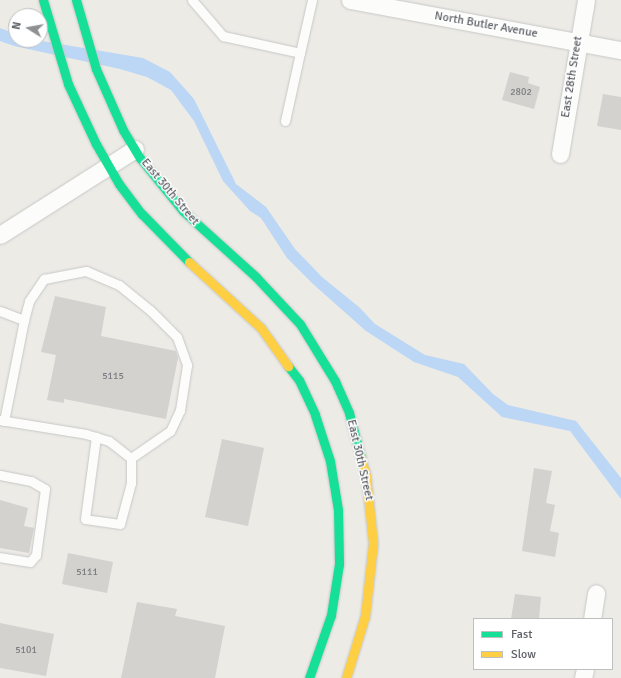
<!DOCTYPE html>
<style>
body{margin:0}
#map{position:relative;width:621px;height:678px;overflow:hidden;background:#ecebe6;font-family:Signika,sans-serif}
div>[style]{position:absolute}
.water>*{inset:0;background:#bbd7f5}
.building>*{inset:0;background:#d3d2cf}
.roads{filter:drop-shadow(0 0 1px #c7c7c7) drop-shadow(0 0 1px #c7c7c7)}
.lane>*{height:9px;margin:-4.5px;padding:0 4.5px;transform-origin:4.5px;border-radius:4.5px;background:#fcfcfb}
.street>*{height:17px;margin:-8.5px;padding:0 8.5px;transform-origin:8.5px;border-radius:8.5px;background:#fcfcfb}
.fast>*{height:9px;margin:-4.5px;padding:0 4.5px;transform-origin:4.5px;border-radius:4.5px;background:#16e098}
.slow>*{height:9px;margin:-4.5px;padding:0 4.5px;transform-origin:4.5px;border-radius:4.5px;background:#ffcf43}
span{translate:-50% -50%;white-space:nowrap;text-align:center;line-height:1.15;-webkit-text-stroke:3px #fff;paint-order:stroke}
.number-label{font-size:10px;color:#7b7d80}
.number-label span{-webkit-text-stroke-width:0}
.street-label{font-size:12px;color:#5c5f64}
.legend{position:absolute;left:473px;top:618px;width:140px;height:52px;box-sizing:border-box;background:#fff;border:1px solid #bebfc1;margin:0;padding:5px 7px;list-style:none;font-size:12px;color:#5c5f64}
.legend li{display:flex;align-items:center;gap:8px;height:20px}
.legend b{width:20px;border:1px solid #bebfc1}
.north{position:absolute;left:8px;top:8px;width:40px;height:40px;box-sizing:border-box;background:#fff;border:1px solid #bebfc1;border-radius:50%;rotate:281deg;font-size:11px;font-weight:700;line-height:16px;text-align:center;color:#5c5f64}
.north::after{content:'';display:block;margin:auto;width:14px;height:18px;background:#8e9092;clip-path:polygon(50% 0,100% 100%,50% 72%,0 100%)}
</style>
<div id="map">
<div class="water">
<i style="clip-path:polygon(0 28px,16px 34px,16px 40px,36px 40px,143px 58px,170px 72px,194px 99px,236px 184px,266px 207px,295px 249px,322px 277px,359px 307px,375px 324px,425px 355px,464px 364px,493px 394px,508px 405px,576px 421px,621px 478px,621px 499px,570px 431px,502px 417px,458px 377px,414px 362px,366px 331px,313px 284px,287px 258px,261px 218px,250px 211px,223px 181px,194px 121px,171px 90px,147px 77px,120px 69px,14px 46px,0 41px)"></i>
</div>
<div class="building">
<i style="clip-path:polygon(510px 72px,529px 77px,528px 83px,540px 87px,534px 109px,502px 100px)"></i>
<i style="clip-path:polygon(603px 94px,621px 97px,621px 130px,597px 126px)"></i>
<i style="clip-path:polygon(55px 296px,106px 307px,101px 336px,176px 351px,178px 358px,166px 419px,64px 399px,64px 403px,47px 400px,56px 355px,41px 352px)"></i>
<i style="clip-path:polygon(222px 439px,264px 448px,248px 526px,205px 517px)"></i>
<i style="clip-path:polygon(534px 468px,552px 471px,546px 503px,555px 505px,550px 531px,559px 533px,555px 557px,522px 551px)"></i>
<i style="clip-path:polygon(0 500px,28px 508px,24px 526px,34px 528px,29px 553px,0 548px)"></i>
<i style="clip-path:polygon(68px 553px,113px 562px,107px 593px,62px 584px)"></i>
<i style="clip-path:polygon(515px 594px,541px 597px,539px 619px,511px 619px)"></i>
<i style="clip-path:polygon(137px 602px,177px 609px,175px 616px,225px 626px,215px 678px,121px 678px)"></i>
<i style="clip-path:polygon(0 623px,54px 634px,46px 676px,0 668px)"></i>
</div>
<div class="roads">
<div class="lane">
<i style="left:192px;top:0;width:48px;rotate:49.3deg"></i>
<i style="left:223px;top:36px;width:79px;rotate:12.4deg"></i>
<i style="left:300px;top:53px;width:54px;rotate:-77.2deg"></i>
<i style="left:285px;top:121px;width:70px;rotate:-77.6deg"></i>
<i style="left:0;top:311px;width:26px;rotate:21deg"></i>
<i style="left:24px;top:320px;width:103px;rotate:101.2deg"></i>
<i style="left:24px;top:320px;width:20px;rotate:-75deg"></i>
<i style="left:29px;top:301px;width:27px;rotate:-56deg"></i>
<i style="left:44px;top:279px;width:43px;rotate:-10.8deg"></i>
<i style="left:86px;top:271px;width:36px;rotate:23deg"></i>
<i style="left:119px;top:285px;width:40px;rotate:39deg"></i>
<i style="left:150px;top:310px;width:38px;rotate:45deg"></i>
<i style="left:177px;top:337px;width:30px;rotate:70deg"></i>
<i style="left:187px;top:365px;width:46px;rotate:98.8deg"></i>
<i style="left:180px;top:410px;width:23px;rotate:115deg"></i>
<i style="left:170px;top:431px;width:47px;rotate:145.3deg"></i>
<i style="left:0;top:420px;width:87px;rotate:9.2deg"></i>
<i style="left:86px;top:434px;width:24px;rotate:17deg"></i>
<i style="left:109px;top:441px;width:28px;rotate:38deg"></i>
<i style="left:131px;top:458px;width:25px;rotate:90deg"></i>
<i style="left:131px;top:483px;width:42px;rotate:105deg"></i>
<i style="left:120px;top:524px;width:35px;rotate:-172deg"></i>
<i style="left:85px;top:519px;width:83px;rotate:-82.4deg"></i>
<i style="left:0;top:475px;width:32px;rotate:11deg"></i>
<i style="left:31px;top:481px;width:16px;rotate:30deg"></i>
<i style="left:45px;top:489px;width:67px;rotate:97.8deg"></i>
<i style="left:36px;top:555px;width:9px;rotate:131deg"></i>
<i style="left:30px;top:562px;width:30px;rotate:-171deg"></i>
</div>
<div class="street">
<i style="left:350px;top:0;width:276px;rotate:10.5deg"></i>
<i style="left:560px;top:154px;width:156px;rotate:-80.4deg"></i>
<i style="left:0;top:235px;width:160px;rotate:-32.5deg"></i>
<i style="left:592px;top:619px;width:26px;rotate:-81deg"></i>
<i style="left:583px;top:678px;width:9px;rotate:-77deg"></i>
</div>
<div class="fast">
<i style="left:43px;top:0;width:88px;rotate:73.4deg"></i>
<i style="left:68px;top:84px;width:66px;rotate:65deg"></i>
<i style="left:96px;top:144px;width:46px;rotate:60.1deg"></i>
<i style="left:119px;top:184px;width:38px;rotate:53deg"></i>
<i style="left:142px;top:214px;width:67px;rotate:45.6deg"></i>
<i style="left:76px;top:0;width:72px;rotate:73.8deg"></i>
<i style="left:96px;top:69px;width:67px;rotate:66.1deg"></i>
<i style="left:123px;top:130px;width:33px;rotate:59deg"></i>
<i style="left:140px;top:158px;width:68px;rotate:50.9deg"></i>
<i style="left:183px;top:211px;width:98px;rotate:42.1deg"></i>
<i style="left:256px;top:277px;width:64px;rotate:46.9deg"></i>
<i style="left:300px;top:324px;width:67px;rotate:58.4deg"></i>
<i style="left:335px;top:381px;width:35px;rotate:66deg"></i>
<i style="left:349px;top:413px;width:47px;rotate:75.1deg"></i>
<i style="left:288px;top:366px;width:18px;rotate:52deg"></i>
<i style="left:299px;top:380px;width:38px;rotate:65deg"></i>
<i style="left:315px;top:415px;width:48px;rotate:71.9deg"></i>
<i style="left:330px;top:461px;width:50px;rotate:80.7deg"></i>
<i style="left:338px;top:510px;width:54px;rotate:88.9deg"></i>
<i style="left:339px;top:564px;width:52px;rotate:98.9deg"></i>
<i style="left:331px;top:615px;width:67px;rotate:109.2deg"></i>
</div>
<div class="slow">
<i style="left:189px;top:262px;width:98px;rotate:42.5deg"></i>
<i style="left:261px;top:328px;width:47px;rotate:54.6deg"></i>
<i style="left:346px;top:678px;width:65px;rotate:-73deg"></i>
<i style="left:365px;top:616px;width:73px;rotate:-83.7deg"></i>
<i style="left:373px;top:543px;width:67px;rotate:-96deg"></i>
<i style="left:366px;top:476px;width:19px;rotate:-106deg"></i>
</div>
</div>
<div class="number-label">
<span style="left:521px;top:93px">2802</span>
<span style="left:113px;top:377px">5115</span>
<span style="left:87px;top:573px">5111</span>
<span style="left:26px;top:651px">5101</span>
</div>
<div class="street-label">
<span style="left:486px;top:25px;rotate:10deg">North Butler Avenue</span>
<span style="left:572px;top:77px;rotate:-81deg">East 28th Street</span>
<span style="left:170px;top:192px;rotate:50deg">East 30th Street</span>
<span style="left:360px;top:460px;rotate:77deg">East 30th Street</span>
</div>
<ul class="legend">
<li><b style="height:5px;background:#16e098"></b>Fast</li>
<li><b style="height:5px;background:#ffcf43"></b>Slow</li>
</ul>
<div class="north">N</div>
</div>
